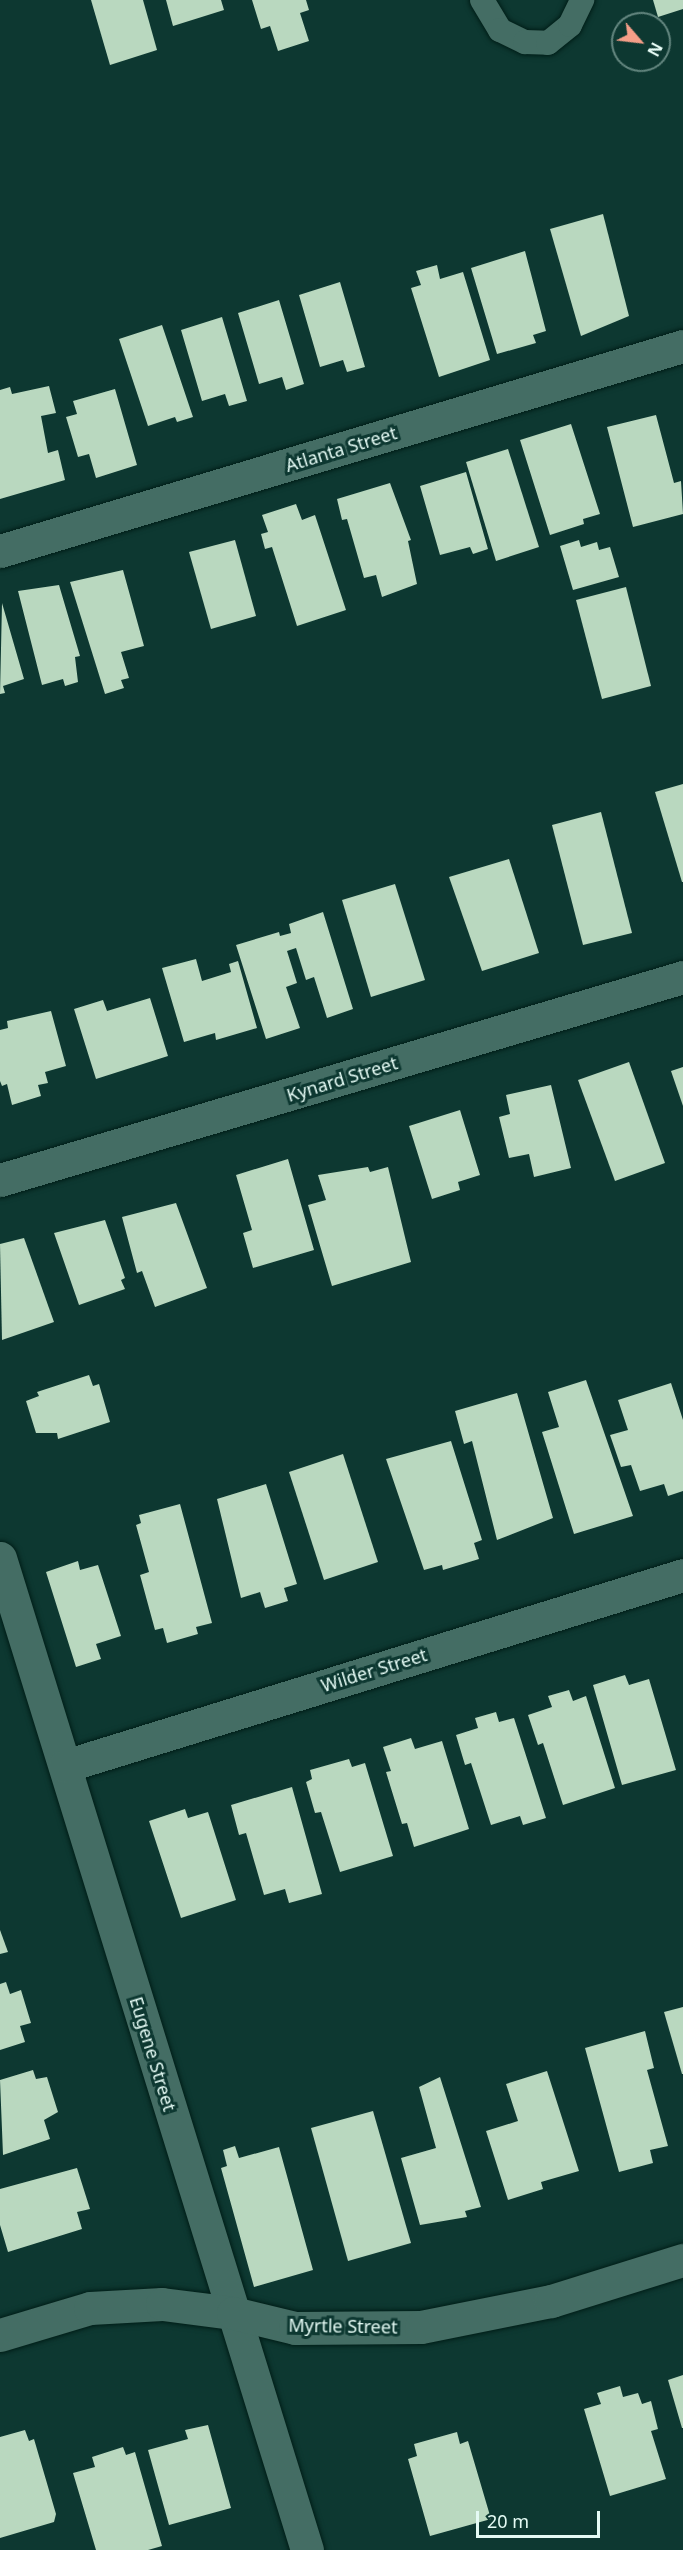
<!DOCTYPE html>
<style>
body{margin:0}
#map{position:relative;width:683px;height:2550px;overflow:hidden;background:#0d3831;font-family:"Noto Sans",sans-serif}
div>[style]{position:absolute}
.building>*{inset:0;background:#b9d8bf}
.roads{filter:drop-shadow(0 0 2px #001e18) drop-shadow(0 0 2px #001e18)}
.service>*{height:24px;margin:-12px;padding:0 12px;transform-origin:12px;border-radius:12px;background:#446d64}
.minor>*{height:33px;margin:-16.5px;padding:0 16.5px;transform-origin:16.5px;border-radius:16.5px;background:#446d64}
span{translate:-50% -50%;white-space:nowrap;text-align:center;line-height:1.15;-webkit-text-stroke:6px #0d3831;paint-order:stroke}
.street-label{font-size:18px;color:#e4faf4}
.north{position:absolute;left:611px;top:12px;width:60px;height:60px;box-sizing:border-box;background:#0d3831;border:2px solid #63867f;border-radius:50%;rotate:118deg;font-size:16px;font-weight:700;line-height:24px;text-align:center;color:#e4faf4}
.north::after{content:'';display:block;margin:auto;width:21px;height:27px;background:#f49e88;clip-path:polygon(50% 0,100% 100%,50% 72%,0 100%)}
.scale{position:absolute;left:476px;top:2511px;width:124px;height:27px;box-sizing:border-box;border:3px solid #e4faf4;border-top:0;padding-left:8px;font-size:18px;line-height:21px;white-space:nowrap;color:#e4faf4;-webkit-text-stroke:4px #0d3831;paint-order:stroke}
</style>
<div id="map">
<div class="building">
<i style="clip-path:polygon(91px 0,143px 0,157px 50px,110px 65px)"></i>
<i style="clip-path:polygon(166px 0,221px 0,224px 10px,173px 26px)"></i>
<i style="clip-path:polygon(252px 0,306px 0,309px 10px,300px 13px,309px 41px,278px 51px,270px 26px,261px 29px)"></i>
<i style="clip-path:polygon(653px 0,683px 0,683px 9px,658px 17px)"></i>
<i style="clip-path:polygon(603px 214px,629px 316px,581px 336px,550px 229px)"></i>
<i style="clip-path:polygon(525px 251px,546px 331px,533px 335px,536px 343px,497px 354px,471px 268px)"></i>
<i style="clip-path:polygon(437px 265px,440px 279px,463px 272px,490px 360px,439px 377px,411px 288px,421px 285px,416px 271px)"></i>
<i style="clip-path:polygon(340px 282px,365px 367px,347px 372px,343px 360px,320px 367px,299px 295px)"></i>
<i style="clip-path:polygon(279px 300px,304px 384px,286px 390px,282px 377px,259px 384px,238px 313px)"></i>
<i style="clip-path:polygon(222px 317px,247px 401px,229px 406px,225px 394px,202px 401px,181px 330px)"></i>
<i style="clip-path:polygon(162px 325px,193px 417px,177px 422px,175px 417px,148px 426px,119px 339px)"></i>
<i style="clip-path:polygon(49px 386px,56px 413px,41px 416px,48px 453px,58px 450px,65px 480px,0 499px,0 390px,10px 387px,12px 394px)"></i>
<i style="clip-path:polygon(115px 389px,137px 465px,96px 478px,89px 454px,78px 457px,66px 417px,77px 414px,73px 401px)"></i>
<i style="clip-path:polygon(656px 415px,674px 483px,681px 481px,683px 514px,633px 527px,607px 427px)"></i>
<i style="clip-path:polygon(571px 424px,600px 514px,583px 519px,584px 524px,550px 535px,520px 440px)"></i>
<i style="clip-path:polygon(508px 449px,539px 547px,496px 561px,466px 462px)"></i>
<i style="clip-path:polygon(466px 472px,488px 549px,473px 554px,470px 547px,440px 555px,420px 486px)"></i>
<i style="clip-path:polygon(390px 483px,411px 540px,408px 541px,417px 584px,382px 597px,376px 575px,364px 578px,347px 519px,342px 520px,337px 499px)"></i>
<i style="clip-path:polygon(296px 504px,302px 520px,315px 515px,346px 610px,297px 626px,272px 547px,265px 549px,261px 534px,268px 532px,262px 515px)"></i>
<i style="clip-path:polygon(235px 540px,256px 616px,211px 629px,189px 552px)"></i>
<i style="clip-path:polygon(579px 540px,581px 547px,597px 542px,599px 550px,610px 547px,619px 577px,573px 590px,560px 546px)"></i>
<i style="clip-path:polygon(123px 570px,144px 646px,121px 652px,129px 678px,121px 680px,124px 688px,105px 694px,70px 582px)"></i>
<i style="clip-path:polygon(59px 585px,80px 656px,75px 657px,78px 682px,65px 686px,63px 679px,42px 685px,18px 591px)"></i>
<i style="clip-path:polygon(626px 587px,651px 686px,602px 699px,576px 600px)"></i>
<i style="clip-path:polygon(2px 603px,24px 679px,3px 686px,5px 693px,0 694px)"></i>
<i style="clip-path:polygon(683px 784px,683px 882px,682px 882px,655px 792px)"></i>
<i style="clip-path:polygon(601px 812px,632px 933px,583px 945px,552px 825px)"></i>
<i style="clip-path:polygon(509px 859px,539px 953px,482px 971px,449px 877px)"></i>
<i style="clip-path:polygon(395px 884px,425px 980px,371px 997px,342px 900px)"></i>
<i style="clip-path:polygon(323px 912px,353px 1009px,327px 1018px,314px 977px,306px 980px,296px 948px,287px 951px,297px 983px,286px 987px,300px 1028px,266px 1039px,236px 945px,279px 932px,280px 936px,291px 933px,289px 924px)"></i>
<i style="clip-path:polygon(196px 959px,202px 981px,231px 972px,229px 964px,238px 961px,257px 1028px,216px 1040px,215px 1033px,184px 1042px,162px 968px)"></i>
<i style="clip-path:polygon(150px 998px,168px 1056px,96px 1079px,74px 1009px,103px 1000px,107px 1011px)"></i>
<i style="clip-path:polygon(51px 1011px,66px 1066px,45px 1072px,48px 1083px,38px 1085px,41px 1096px,12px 1105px,7px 1084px,2px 1086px,0 1081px,0 1030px,8px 1028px,7px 1021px)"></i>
<i style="clip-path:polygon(629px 1062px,665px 1163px,615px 1181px,578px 1080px)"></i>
<i style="clip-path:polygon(683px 1067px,683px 1106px,671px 1071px)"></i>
<i style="clip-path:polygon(551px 1085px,571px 1168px,534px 1177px,529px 1154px,509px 1158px,499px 1117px,510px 1114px,506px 1095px)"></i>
<i style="clip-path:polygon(460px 1110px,480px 1175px,458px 1182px,460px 1190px,432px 1199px,409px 1126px)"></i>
<i style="clip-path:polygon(288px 1159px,314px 1250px,253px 1268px,243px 1233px,252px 1230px,236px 1175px)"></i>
<i style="clip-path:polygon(368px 1167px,370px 1172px,388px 1167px,411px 1262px,332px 1286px,308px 1205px,326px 1200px,318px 1175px)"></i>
<i style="clip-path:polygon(176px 1203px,207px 1288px,155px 1307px,142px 1271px,137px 1273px,122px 1217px)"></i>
<i style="clip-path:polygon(105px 1220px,125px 1278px,121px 1280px,125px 1289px,79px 1305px,54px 1233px)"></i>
<i style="clip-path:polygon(24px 1238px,54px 1322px,2px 1340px,0 1244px)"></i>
<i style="clip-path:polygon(89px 1375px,93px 1386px,99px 1384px,110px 1422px,58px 1439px,57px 1433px,36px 1433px,26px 1401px,39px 1396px,37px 1392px)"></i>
<i style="clip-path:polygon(586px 1380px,633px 1516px,574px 1534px,542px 1432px,559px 1427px,548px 1392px)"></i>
<i style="clip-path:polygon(671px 1383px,683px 1420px,683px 1491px,668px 1496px,664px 1484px,640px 1491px,631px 1465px,621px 1467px,610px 1435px,628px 1430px,618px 1400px)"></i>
<i style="clip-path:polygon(517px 1393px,553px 1518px,497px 1540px,472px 1441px,464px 1444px,455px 1411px)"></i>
<i style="clip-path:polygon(451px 1441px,482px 1540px,474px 1543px,479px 1559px,443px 1570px,442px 1565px,424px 1570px,386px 1459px)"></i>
<i style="clip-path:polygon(343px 1454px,378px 1562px,324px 1580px,289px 1472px)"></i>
<i style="clip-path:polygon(266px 1484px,297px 1584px,284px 1588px,288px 1601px,265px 1608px,260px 1592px,241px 1598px,217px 1499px)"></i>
<i style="clip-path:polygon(180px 1504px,212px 1623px,196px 1627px,198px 1634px,167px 1643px,163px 1628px,155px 1630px,140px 1575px,149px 1572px,136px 1525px,141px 1523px,139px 1515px)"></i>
<i style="clip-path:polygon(78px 1561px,80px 1570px,98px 1565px,121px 1636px,96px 1644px,101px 1659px,76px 1667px,46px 1572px)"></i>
<i style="clip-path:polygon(625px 1675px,629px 1685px,649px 1679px,676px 1770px,622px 1785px,593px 1685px)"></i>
<i style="clip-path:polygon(569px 1690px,573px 1701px,586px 1696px,615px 1788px,563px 1805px,543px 1743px,538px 1745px,528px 1715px,552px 1707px,548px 1696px)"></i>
<i style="clip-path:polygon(496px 1712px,499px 1722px,514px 1718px,546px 1818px,523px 1825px,520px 1816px,491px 1825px,471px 1763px,465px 1765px,456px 1735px,478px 1728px,475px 1718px)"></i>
<i style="clip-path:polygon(411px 1738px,415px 1749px,442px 1741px,469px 1829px,414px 1847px,407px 1823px,402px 1824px,386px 1772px,391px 1771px,383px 1747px)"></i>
<i style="clip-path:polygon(349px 1759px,352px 1767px,365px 1763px,393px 1856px,340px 1872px,321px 1812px,315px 1813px,306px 1782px,312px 1779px,310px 1770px)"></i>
<i style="clip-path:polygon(292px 1787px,322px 1894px,289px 1903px,285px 1889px,264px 1895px,246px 1833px,239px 1835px,231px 1805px)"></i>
<i style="clip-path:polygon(185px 1809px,188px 1818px,208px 1812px,236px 1900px,181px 1918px,149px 1821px)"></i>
<i style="clip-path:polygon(0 1930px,8px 1952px,0 1954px)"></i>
<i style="clip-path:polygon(6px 1982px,10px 1994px,21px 1990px,31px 2023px,20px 2026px,25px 2042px,0 2050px,0 1984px)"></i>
<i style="clip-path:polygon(683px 2007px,683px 2074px,682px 2074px,664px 2012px)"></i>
<i style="clip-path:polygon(645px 2031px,654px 2068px,647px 2070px,668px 2146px,650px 2150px,653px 2163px,619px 2172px,585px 2048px)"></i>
<i style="clip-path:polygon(33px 2070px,36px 2079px,47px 2077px,58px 2112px,44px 2120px,50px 2139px,3px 2155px,0 2080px)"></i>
<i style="clip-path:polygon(547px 2071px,579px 2171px,541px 2182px,543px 2189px,508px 2200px,486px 2131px,518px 2121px,506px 2084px)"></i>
<i style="clip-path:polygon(440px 2077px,481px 2207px,465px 2211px,467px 2217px,420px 2225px,401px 2158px,436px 2148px,419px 2087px)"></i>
<i style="clip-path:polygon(373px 2111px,411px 2243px,348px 2261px,311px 2128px)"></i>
<i style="clip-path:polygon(235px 2146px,239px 2158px,279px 2147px,313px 2270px,254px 2287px,221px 2168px,227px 2166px,223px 2150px)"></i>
<i style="clip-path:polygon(77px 2168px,90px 2209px,77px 2212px,82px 2229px,8px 2252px,0 2225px,0 2189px)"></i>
<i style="clip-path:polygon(683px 2375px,683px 2428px,682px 2428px,668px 2380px)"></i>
<i style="clip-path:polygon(620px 2386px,623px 2397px,638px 2393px,642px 2404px,651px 2401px,658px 2429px,651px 2431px,666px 2479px,610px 2496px,584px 2409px,601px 2404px,597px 2393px)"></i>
<i style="clip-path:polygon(208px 2425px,231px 2508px,169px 2525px,148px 2450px,188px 2439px,185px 2430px)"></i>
<i style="clip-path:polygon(25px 2430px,29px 2441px,34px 2439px,56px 2514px,54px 2522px,0 2538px,0 2437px)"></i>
<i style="clip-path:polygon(457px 2432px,460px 2444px,468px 2441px,491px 2519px,430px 2536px,408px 2459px,417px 2456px,414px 2444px)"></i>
<i style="clip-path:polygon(123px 2447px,126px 2455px,135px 2452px,162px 2546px,148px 2550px,96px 2550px,73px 2473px,95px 2467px,92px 2457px)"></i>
</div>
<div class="roads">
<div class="service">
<i style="left:482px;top:0;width:35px;rotate:59deg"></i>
<i style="left:500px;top:30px;width:28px;rotate:26deg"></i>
<i style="left:525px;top:42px;width:23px;rotate:2deg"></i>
<i style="left:548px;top:43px;width:28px;rotate:-39deg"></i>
<i style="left:570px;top:25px;width:28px;rotate:-64deg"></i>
</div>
<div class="minor">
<i style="left:0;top:551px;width:713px;rotate:-16.71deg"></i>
<i style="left:0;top:1180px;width:713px;rotate:-16.55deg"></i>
<i style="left:0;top:1558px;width:1038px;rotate:72.8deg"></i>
<i style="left:65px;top:1766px;width:647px;rotate:-17.17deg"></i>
<i style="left:0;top:2335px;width:94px;rotate:-16.7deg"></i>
<i style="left:90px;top:2308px;width:72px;rotate:-3.2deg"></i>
<i style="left:162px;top:2304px;width:72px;rotate:7.2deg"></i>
<i style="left:233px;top:2313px;width:64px;rotate:13.6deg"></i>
<i style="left:295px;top:2328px;width:126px;rotate:-0.5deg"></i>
<i style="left:421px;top:2327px;width:133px;rotate:-11.3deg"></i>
<i style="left:551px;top:2301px;width:138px;rotate:-17.3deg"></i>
</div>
</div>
<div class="street-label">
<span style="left:341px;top:449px;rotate:-17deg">Atlanta Street</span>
<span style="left:342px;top:1079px;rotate:-17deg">Kynard Street</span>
<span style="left:374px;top:1670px;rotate:-17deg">Wilder Street</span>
<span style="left:153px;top:2054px;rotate:73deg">Eugene Street</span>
<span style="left:343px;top:2326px;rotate:1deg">Myrtle Street</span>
</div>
<div class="north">N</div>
<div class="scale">20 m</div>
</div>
